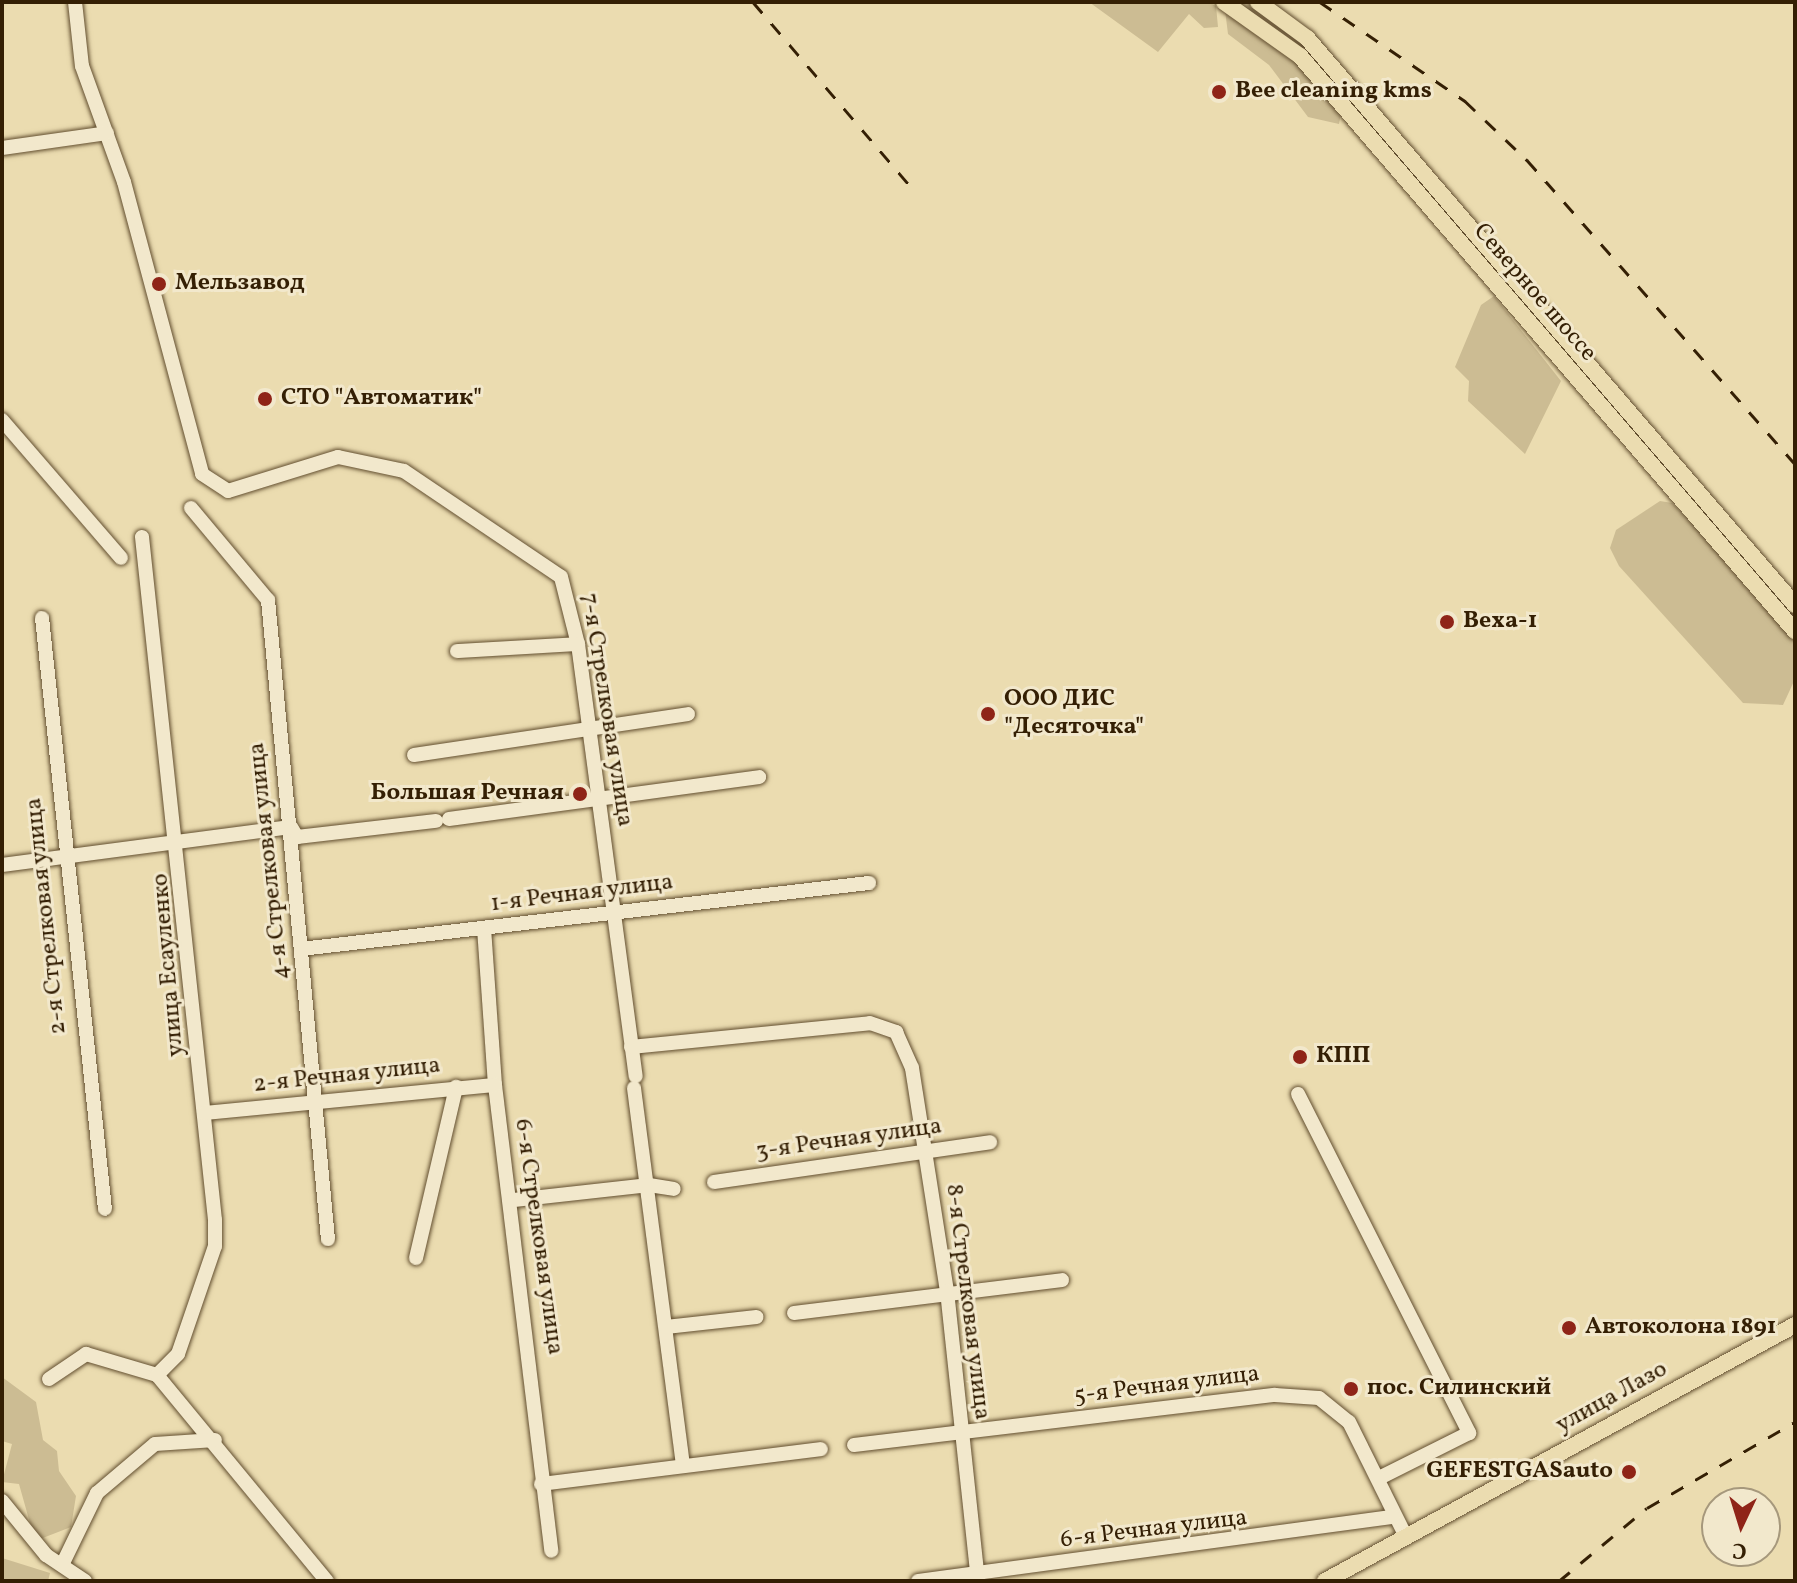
<!DOCTYPE html>
<meta charset="utf-8">
<style>
body{margin:0}
#map{position:relative;width:1797px;height:1583px;overflow:hidden;background:#ebdcb0;font-family:Vollkorn,serif}
div>[style]{position:absolute}
.green>*{inset:0;background:#ccbc93}
.roads{filter:drop-shadow(0 0 2px #624e2f) drop-shadow(0 0 2px #624e2f)}
.minor>*{height:14px;margin:-7px;padding:0 7px;transform-origin:7px;border-radius:7px;background:#f2e8cc}
.major>*{height:16px;margin:-8px;padding:0 8px;transform-origin:8px;border-radius:8px;background:#ebdcb0}
.rail>*{height:3px;margin-top:-1.5px;transform-origin:0;background:repeating-linear-gradient(90deg,#341f04 0 14px,transparent 0 28px)}
.dots>*{width:22px;height:22px;translate:-50% -50%;box-sizing:border-box;border:4px solid #f2e8cc;border-radius:50%}
span{translate:-50% -50%;white-space:nowrap;text-align:center;line-height:1.15;-webkit-text-stroke:6px #f2e8cc;paint-order:stroke}
.poi-label{font-size:24px;color:#341f04;font-weight:700}
.left{translate:0 -50%;text-align:left}
.right{translate:-100% -50%;text-align:right}
.street-label{font-size:24px;color:#341f04}
.frame{position:absolute;inset:0;border:4px solid #341f04;pointer-events:none}
.north{position:absolute;left:1701px;top:1487px;width:80px;height:80px;box-sizing:border-box;background:#f2e8cc;border:2px solid #a6987c;border-radius:50%;rotate:184deg;font-size:22px;font-weight:700;line-height:32px;text-align:center;color:#341f04}
.north::after{content:'';display:block;margin:auto;width:28px;height:36px;background:#8f2418;clip-path:polygon(50% 0,100% 100%,50% 72%,0 100%)}
</style>
<div id="map">
<div class="green">
<i style="clip-path:polygon(1089px 2px,1208px 2px,1216px 6px,1218px 27px,1204px 28px,1189px 14px,1158px 52px)"></i>
<i style="clip-path:polygon(1234px 2px,1248px 2px,1295px 34px,1349px 102px,1292px 38px)"></i>
<i style="clip-path:polygon(1225px 10px,1291px 53px,1341px 113px,1339px 124px,1308px 117px,1269px 65px,1228px 34px)"></i>
<i style="clip-path:polygon(1365px 120px,1576px 363px,1575px 367px)"></i>
<i style="clip-path:polygon(1494px 296px,1561px 381px,1525px 454px,1468px 401px,1469px 381px,1455px 367px,1481px 305px)"></i>
<i style="clip-path:polygon(1587px 378px,1795px 614px,1795px 622px)"></i>
<i style="clip-path:polygon(1660px 501px,1672px 503px,1698px 529px,1795px 642px,1795px 679px,1783px 705px,1743px 703px,1619px 566px,1610px 548px,1616px 530px)"></i>
<i style="clip-path:polygon(2px 1377px,36px 1402px,43px 1440px,57px 1451px,59px 1471px,76px 1496px,71px 1527px,35px 1541px,19px 1484px,2px 1482px,12px 1444px,2px 1441px)"></i>
<i style="clip-path:polygon(2px 1558px,50px 1573px,48px 1581px,2px 1581px)"></i>
</div>
<div class="roads">
<div class="minor">
<i style="left:75px;top:2px;width:64px;rotate:83.8deg"></i>
<i style="left:82px;top:66px;width:123px;rotate:70.1deg"></i>
<i style="left:124px;top:182px;width:302px;rotate:75deg"></i>
<i style="left:202px;top:474px;width:31px;rotate:33deg"></i>
<i style="left:228px;top:491px;width:115px;rotate:-17.2deg"></i>
<i style="left:338px;top:457px;width:67px;rotate:12deg"></i>
<i style="left:404px;top:471px;width:189px;rotate:34deg"></i>
<i style="left:561px;top:577px;width:69px;rotate:75.8deg"></i>
<i style="left:578px;top:644px;width:436px;rotate:82.4deg"></i>
<i style="left:2px;top:148px;width:106px;rotate:-8.1deg"></i>
<i style="left:2px;top:420px;width:182px;rotate:49.2deg"></i>
<i style="left:191px;top:508px;width:120px;rotate:50.1deg"></i>
<i style="left:268px;top:600px;width:642px;rotate:84.64deg"></i>
<i style="left:142px;top:537px;width:687px;rotate:83.9deg"></i>
<i style="left:215px;top:1220px;width:26px;rotate:90deg"></i>
<i style="left:215px;top:1246px;width:114px;rotate:108.9deg"></i>
<i style="left:178px;top:1354px;width:30px;rotate:135deg"></i>
<i style="left:42px;top:618px;width:594px;rotate:83.92deg"></i>
<i style="left:457px;top:651px;width:121px;rotate:-3.3deg"></i>
<i style="left:414px;top:755px;width:277px;rotate:-8.5deg"></i>
<i style="left:449px;top:819px;width:313px;rotate:-7.7deg"></i>
<i style="left:2px;top:865px;width:291px;rotate:-7.5deg"></i>
<i style="left:291px;top:827px;width:12px;rotate:59deg"></i>
<i style="left:297px;top:837px;width:140px;rotate:-6.6deg"></i>
<i style="left:484px;top:928px;width:157px;rotate:86deg"></i>
<i style="left:495px;top:1085px;width:469px;rotate:83.1deg"></i>
<i style="left:301px;top:949px;width:572px;rotate:-6.63deg"></i>
<i style="left:631px;top:1047px;width:240px;rotate:-5.7deg"></i>
<i style="left:870px;top:1023px;width:28px;rotate:19deg"></i>
<i style="left:896px;top:1032px;width:39px;rotate:66deg"></i>
<i style="left:912px;top:1068px;width:226px;rotate:81.1deg"></i>
<i style="left:947px;top:1291px;width:292px;rotate:83.9deg"></i>
<i style="left:634px;top:1088px;width:380px;rotate:82.6deg"></i>
<i style="left:1298px;top:1094px;width:380px;rotate:63.2deg"></i>
<i style="left:1469px;top:1433px;width:98px;rotate:153.4deg"></i>
<i style="left:204px;top:1113px;width:292px;rotate:-5.5deg"></i>
<i style="left:714px;top:1182px;width:279px;rotate:-8.2deg"></i>
<i style="left:514px;top:1200px;width:136px;rotate:-6.3deg"></i>
<i style="left:649px;top:1185px;width:25px;rotate:9deg"></i>
<i style="left:416px;top:1258px;width:176px;rotate:-76.8deg"></i>
<i style="left:794px;top:1313px;width:270px;rotate:-7deg"></i>
<i style="left:666px;top:1327px;width:91px;rotate:-6.3deg"></i>
<i style="left:49px;top:1379px;width:45px;rotate:-34deg"></i>
<i style="left:86px;top:1354px;width:74px;rotate:16.5deg"></i>
<i style="left:157px;top:1375px;width:267px;rotate:50.5deg"></i>
<i style="left:854px;top:1445px;width:424px;rotate:-6.8deg"></i>
<i style="left:1275px;top:1395px;width:44px;rotate:3.9deg"></i>
<i style="left:1319px;top:1398px;width:38px;rotate:39deg"></i>
<i style="left:1349px;top:1422px;width:128px;rotate:63.6deg"></i>
<i style="left:541px;top:1484px;width:282px;rotate:-7.1deg"></i>
<i style="left:2px;top:1501px;width:70px;rotate:50.8deg"></i>
<i style="left:46px;top:1555px;width:47px;rotate:33.7deg"></i>
<i style="left:63px;top:1563px;width:78px;rotate:-64.1deg"></i>
<i style="left:97px;top:1493px;width:76px;rotate:-40.2deg"></i>
<i style="left:155px;top:1444px;width:60px;rotate:-3.8deg"></i>
<i style="left:918px;top:1581px;width:480px;rotate:-7.7deg"></i>
</div>
<div class="major">
<i style="left:1224px;top:2px;width:93px;rotate:35.4deg"></i>
<i style="left:1300px;top:56px;width:759px;rotate:49.28deg"></i>
<i style="left:1258px;top:2px;width:61px;rotate:36.3deg"></i>
<i style="left:1307px;top:38px;width:748px;rotate:49.28deg"></i>
<i style="left:1325px;top:1581px;width:535px;rotate:-28.58deg"></i>
</div>
</div>
<div class="rail">
<i style="left:753px;top:2px;width:251px;rotate:49.5deg"></i>
<i style="left:1320px;top:2px;width:176px;rotate:34.3deg"></i>
<i style="left:1465px;top:101px;width:86px;rotate:43.6deg"></i>
<i style="left:1527px;top:160px;width:405px;rotate:48.6deg"></i>
<i style="left:1559px;top:1581px;width:114px;rotate:-39.7deg"></i>
<i style="left:1647px;top:1508px;width:171px;rotate:-30.2deg"></i>
</div>
<div class="dots">
<i style="left:1219px;top:92px;background:#8f2418"></i>
<i style="left:159px;top:284px;background:#8f2418"></i>
<i style="left:265px;top:399px;background:#8f2418"></i>
<i style="left:1447px;top:622px;background:#8f2418"></i>
<i style="left:988px;top:714px;background:#8f2418"></i>
<i style="left:580px;top:794px;background:#8f2418"></i>
<i style="left:1300px;top:1057px;background:#8f2418"></i>
<i style="left:1569px;top:1328px;background:#8f2418"></i>
<i style="left:1351px;top:1389px;background:#8f2418"></i>
<i style="left:1629px;top:1472px;background:#8f2418"></i>
</div>
<div class="poi-label">
<span class="left" style="left:1235px;top:92px">Bee cleaning kms</span>
<span class="left" style="left:175px;top:284px">Мельзавод</span>
<span class="left" style="left:281px;top:399px">СТО "Автоматик"</span>
<span class="left" style="left:1463px;top:622px">Веха-1</span>
<span class="left" style="left:1004px;top:714px">ООО ДИС<br>"Десяточка"</span>
<span class="right" style="left:564px;top:794px">Большая Речная</span>
<span class="left" style="left:1316px;top:1057px">КПП</span>
<span class="left" style="left:1585px;top:1328px">Автоколона 1891</span>
<span class="left" style="left:1367px;top:1389px">пос. Силинский</span>
<span class="right" style="left:1613px;top:1472px">GEFESTGASauto</span>
</div>
<div class="street-label">
<span style="left:1534px;top:293px;rotate:49deg">Северное шоссе</span>
<span style="left:606px;top:710px;rotate:81deg">7-я Стрелковая улица</span>
<span style="left:270px;top:861px;rotate:-96deg">4-я Стрелковая улица</span>
<span style="left:582px;top:894px;rotate:-7deg">1-я Речная улица</span>
<span style="left:47px;top:916px;rotate:-96deg">2-я Стрелковая улица</span>
<span style="left:169px;top:965px;rotate:-95deg">улица Есауленко</span>
<span style="left:347px;top:1076px;rotate:-6deg">2-я Речная улица</span>
<span style="left:849px;top:1140px;rotate:-8deg">3-я Речная улица</span>
<span style="left:538px;top:1237px;rotate:82deg">6-я Стрелковая улица</span>
<span style="left:967px;top:1302px;rotate:83deg">8-я Стрелковая улица</span>
<span style="left:1167px;top:1386px;rotate:-7deg">5-я Речная улица</span>
<span style="left:1612px;top:1398px;rotate:-29deg">улица Лазо</span>
<span style="left:1154px;top:1530px;rotate:-7deg">6-я Речная улица</span>
</div>
<div class="frame"></div>
<div class="north">С</div>
</div>
